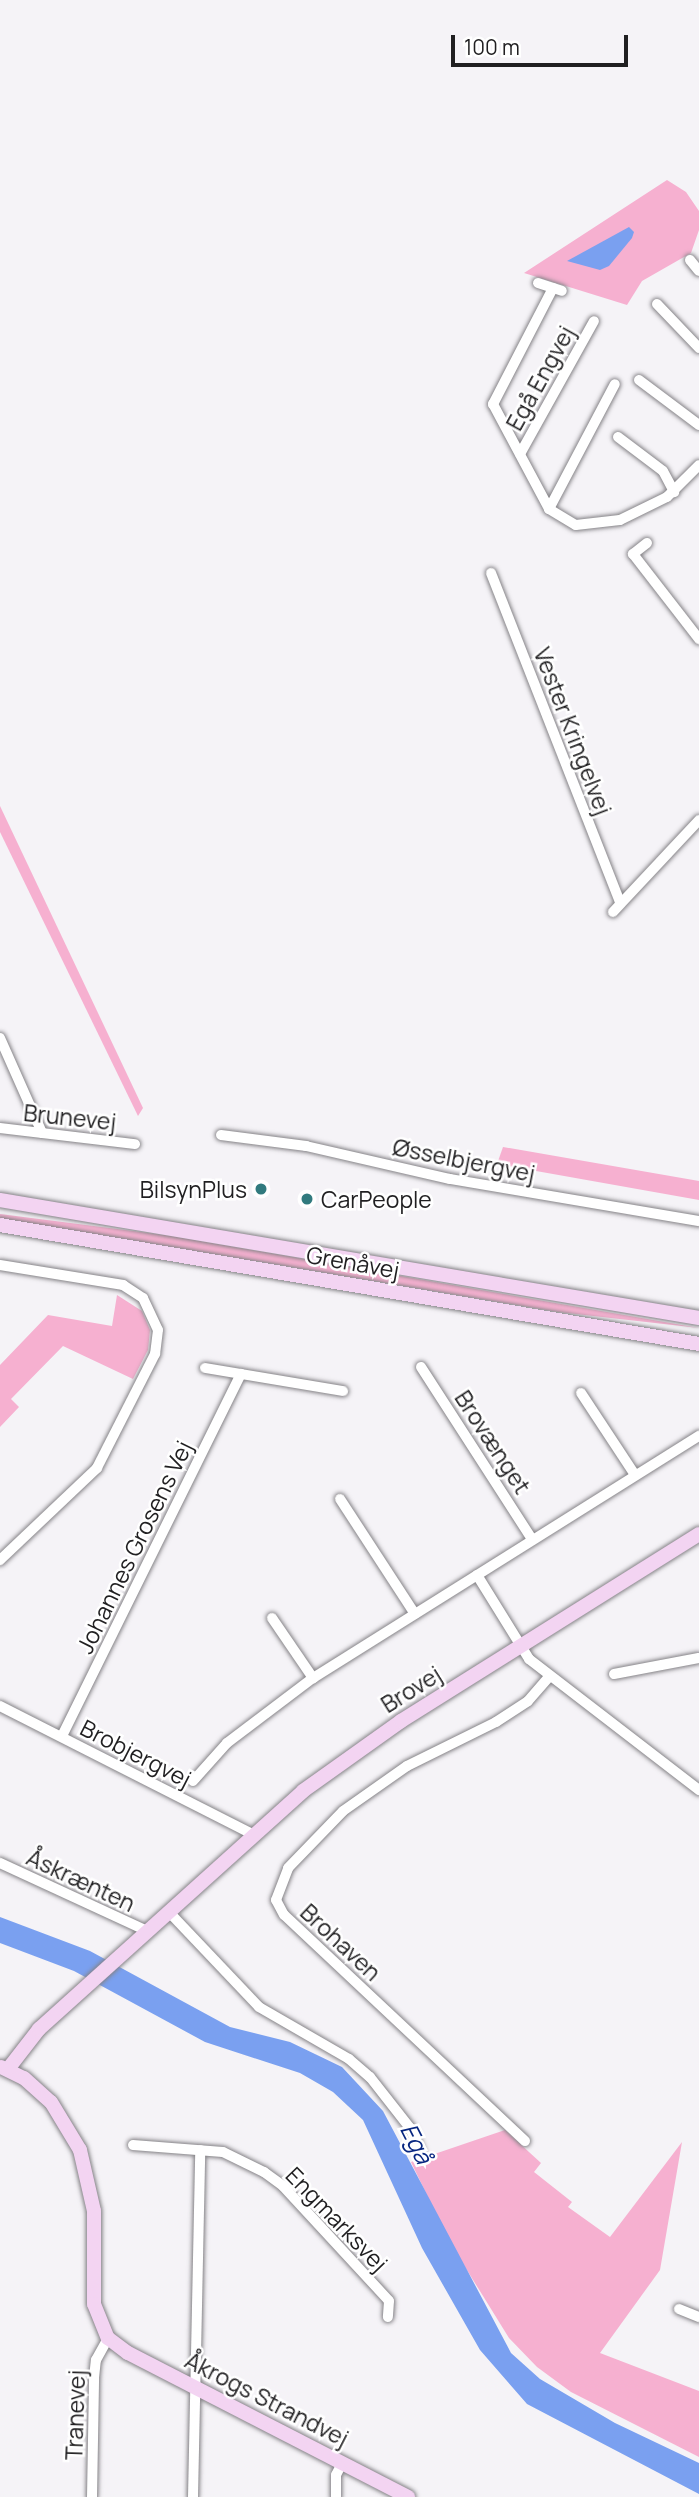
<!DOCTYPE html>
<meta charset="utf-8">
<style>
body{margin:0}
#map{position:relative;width:699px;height:2497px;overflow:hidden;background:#f5f3f7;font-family:Manrope,sans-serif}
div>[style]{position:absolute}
.green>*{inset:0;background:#f6b0d0}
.water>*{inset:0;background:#7aa0f0}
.roads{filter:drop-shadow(0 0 2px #858387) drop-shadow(0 0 2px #858387)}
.street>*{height:10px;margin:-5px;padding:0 5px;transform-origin:5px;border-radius:5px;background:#fff}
.secondary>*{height:14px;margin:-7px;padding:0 7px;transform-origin:7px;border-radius:7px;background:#f3d4f2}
.dots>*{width:19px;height:19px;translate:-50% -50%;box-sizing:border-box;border:4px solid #fff;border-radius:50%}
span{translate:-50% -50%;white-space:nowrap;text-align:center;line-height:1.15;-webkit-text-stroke:5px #fff;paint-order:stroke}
.street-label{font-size:23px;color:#201f21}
.poi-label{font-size:23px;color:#201f21}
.right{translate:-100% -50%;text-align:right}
.left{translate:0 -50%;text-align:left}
.water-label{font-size:24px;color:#072680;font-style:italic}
.scale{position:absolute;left:451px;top:35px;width:177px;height:32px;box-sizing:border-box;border:4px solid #201f21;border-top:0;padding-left:9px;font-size:21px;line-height:24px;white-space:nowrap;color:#201f21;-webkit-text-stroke:5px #fff;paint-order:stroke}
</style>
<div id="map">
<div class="green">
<i style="clip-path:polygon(667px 180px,686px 192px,699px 211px,699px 230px,691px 253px,642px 281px,627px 305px,524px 273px)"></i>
<i style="clip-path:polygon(0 806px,143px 1108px,138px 1116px,0 832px)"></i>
<i style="clip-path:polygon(503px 1147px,699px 1181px,699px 1200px,497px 1164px)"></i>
<i style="clip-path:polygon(0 1214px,172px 1236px,699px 1328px,558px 1312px,0 1218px)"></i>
<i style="clip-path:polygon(117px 1295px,142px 1311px,150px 1330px,148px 1350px,133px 1379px,63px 1346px,11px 1399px,19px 1407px,0 1427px,0 1365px,48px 1315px,112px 1326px)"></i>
<i style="clip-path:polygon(505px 2130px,541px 2163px,534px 2172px,572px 2202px,568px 2207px,610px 2237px,682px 2142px,660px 2270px,600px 2353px,699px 2391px,699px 2457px,571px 2392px,537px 2367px,509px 2338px,449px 2241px,411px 2162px)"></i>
</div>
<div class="water">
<i style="clip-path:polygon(629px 227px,634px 232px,632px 238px,609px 266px,600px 270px,567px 261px)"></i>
<i style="clip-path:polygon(0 1917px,90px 1951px,230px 2027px,290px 2042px,342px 2067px,383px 2111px,511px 2353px,540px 2379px,615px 2423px,699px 2463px,699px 2494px,527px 2404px,480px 2350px,422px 2248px,363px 2120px,333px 2092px,300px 2073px,205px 2042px,74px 1971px,0 1943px)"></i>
</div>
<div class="roads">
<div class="street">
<i style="left:690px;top:260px;width:14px;rotate:51deg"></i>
<i style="left:538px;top:283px;width:25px;rotate:18deg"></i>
<i style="left:553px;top:288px;width:131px;rotate:117.3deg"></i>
<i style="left:493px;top:404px;width:119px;rotate:61.9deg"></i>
<i style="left:549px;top:509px;width:31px;rotate:31deg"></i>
<i style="left:576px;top:525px;width:44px;rotate:-6.5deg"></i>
<i style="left:620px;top:520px;width:52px;rotate:-26.1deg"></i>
<i style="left:667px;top:497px;width:45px;rotate:-45deg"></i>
<i style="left:657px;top:304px;width:61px;rotate:46.3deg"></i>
<i style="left:639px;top:380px;width:75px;rotate:36.9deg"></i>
<i style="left:618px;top:437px;width:56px;rotate:37.1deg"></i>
<i style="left:663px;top:471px;width:24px;rotate:62deg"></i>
<i style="left:520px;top:454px;width:152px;rotate:-60.9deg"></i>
<i style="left:549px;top:509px;width:141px;rotate:-62.2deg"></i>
<i style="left:647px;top:543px;width:18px;rotate:142deg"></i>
<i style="left:633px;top:554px;width:108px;rotate:52.2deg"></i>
<i style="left:491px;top:573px;width:354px;rotate:68.6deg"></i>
<i style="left:613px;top:912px;width:126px;rotate:-46.9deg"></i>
<i style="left:0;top:1038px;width:104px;rotate:66.1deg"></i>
<i style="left:0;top:1128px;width:136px;rotate:6.8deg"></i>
<i style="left:221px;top:1135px;width:86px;rotate:7.4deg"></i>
<i style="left:306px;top:1146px;width:148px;rotate:12.9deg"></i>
<i style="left:450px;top:1179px;width:253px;rotate:9.6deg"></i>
<i style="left:0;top:1265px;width:125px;rotate:9.2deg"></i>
<i style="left:123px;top:1285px;width:24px;rotate:33deg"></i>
<i style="left:143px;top:1298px;width:35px;rotate:65deg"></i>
<i style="left:158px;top:1330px;width:24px;rotate:97deg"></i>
<i style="left:155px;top:1354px;width:128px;rotate:117deg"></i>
<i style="left:97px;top:1468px;width:134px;rotate:136.5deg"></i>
<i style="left:421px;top:1367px;width:205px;rotate:57.2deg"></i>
<i style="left:205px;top:1368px;width:140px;rotate:9.5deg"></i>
<i style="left:581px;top:1393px;width:98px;rotate:56.6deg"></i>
<i style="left:340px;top:1499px;width:137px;rotate:56.9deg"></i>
<i style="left:477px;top:1575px;width:99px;rotate:58.2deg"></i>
<i style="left:529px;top:1659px;width:215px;rotate:37.6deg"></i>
<i style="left:272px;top:1618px;width:73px;rotate:55.7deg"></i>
<i style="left:614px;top:1674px;width:86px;rotate:-10.7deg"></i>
<i style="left:0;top:1706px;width:285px;rotate:26.9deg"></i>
<i style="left:62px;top:1736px;width:404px;rotate:-63.7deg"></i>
<i style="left:193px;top:1781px;width:51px;rotate:-48.2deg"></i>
<i style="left:227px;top:1743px;width:108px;rotate:-37.1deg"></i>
<i style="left:313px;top:1678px;width:456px;rotate:-32.1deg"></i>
<i style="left:0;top:1863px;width:162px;rotate:24.8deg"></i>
<i style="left:168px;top:1911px;width:132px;rotate:46.5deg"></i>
<i style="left:259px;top:2007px;width:104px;rotate:30deg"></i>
<i style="left:349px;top:2059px;width:28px;rotate:41deg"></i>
<i style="left:370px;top:2077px;width:65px;rotate:51.9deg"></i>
<i style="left:410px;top:2128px;width:26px;rotate:67deg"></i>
<i style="left:525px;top:2141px;width:330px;rotate:-136.8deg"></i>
<i style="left:284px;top:1915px;width:17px;rotate:-118deg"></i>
<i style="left:276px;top:1900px;width:34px;rotate:-69deg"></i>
<i style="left:288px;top:1868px;width:79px;rotate:-46deg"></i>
<i style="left:343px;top:1811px;width:78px;rotate:-35.1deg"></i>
<i style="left:407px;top:1766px;width:99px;rotate:-26.3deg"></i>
<i style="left:496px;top:1722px;width:38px;rotate:-33deg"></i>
<i style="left:528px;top:1701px;width:32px;rotate:-49deg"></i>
<i style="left:133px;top:2145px;width:90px;rotate:4.4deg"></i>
<i style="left:223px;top:2152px;width:46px;rotate:26deg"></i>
<i style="left:264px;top:2172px;width:24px;rotate:36deg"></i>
<i style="left:283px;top:2186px;width:156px;rotate:47.3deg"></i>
<i style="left:389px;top:2301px;width:16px;rotate:94deg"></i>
<i style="left:679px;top:2309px;width:22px;rotate:22deg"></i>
<i style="left:92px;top:2497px;width:119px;rotate:-89deg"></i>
<i style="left:94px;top:2378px;width:18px;rotate:-84deg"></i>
<i style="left:96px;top:2360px;width:25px;rotate:-61deg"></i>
<i style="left:193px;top:2497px;width:347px;rotate:-88.8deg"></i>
<i style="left:336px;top:2497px;width:22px;rotate:-90deg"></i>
<i style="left:336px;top:2475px;width:13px;rotate:-63deg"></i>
</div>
<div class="secondary">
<i style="left:0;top:1200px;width:709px;rotate:9.58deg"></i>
<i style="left:0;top:1225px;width:709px;rotate:9.66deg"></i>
<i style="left:1px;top:2067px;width:25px;rotate:26deg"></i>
<i style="left:24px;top:2078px;width:36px;rotate:42deg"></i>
<i style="left:51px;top:2102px;width:56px;rotate:58.9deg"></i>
<i style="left:80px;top:2150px;width:63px;rotate:77.1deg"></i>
<i style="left:94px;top:2211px;width:93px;rotate:90deg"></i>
<i style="left:94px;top:2304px;width:37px;rotate:68deg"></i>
<i style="left:108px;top:2338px;width:25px;rotate:37deg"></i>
<i style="left:128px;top:2353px;width:315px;rotate:27.2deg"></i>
<i style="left:8px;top:2069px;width:51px;rotate:-52.2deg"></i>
<i style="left:39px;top:2029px;width:355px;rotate:-42deg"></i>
<i style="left:303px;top:1791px;width:120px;rotate:-35.5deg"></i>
<i style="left:401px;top:1721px;width:352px;rotate:-32.1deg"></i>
</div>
</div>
<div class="dots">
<i style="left:261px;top:1189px;background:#317a7e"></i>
<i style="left:307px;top:1199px;background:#317a7e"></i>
</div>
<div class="street-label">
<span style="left:540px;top:378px;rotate:-61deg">Egå Engvej</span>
<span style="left:573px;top:731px;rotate:69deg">Vester Kringelvej</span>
<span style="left:70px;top:1117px;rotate:6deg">Brunevej</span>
<span style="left:464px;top:1160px;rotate:11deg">Øsselbjergvej</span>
<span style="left:353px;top:1262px;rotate:10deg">Grenåvej</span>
<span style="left:493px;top:1442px;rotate:57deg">Brovænget</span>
<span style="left:134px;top:1547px;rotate:-64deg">Johannes Grosens Vej</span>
<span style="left:411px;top:1689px;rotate:-32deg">Brovej</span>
<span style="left:136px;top:1753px;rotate:27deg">Brobjergvej</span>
<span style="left:81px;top:1880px;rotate:25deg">Åskrænten</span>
<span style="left:341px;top:1942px;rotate:43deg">Brohaven</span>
<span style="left:337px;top:2219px;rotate:46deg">Engmarksvej</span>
<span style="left:267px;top:2399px;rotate:27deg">Åkrogs Strandvej</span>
<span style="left:75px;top:2415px;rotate:-88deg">Tranevej</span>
</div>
<div class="poi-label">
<span class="right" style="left:247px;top:1189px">BilsynPlus</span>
<span class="left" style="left:321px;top:1199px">CarPeople</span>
</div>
<div class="water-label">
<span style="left:417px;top:2143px;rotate:63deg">Egå</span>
</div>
<div class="scale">100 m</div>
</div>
